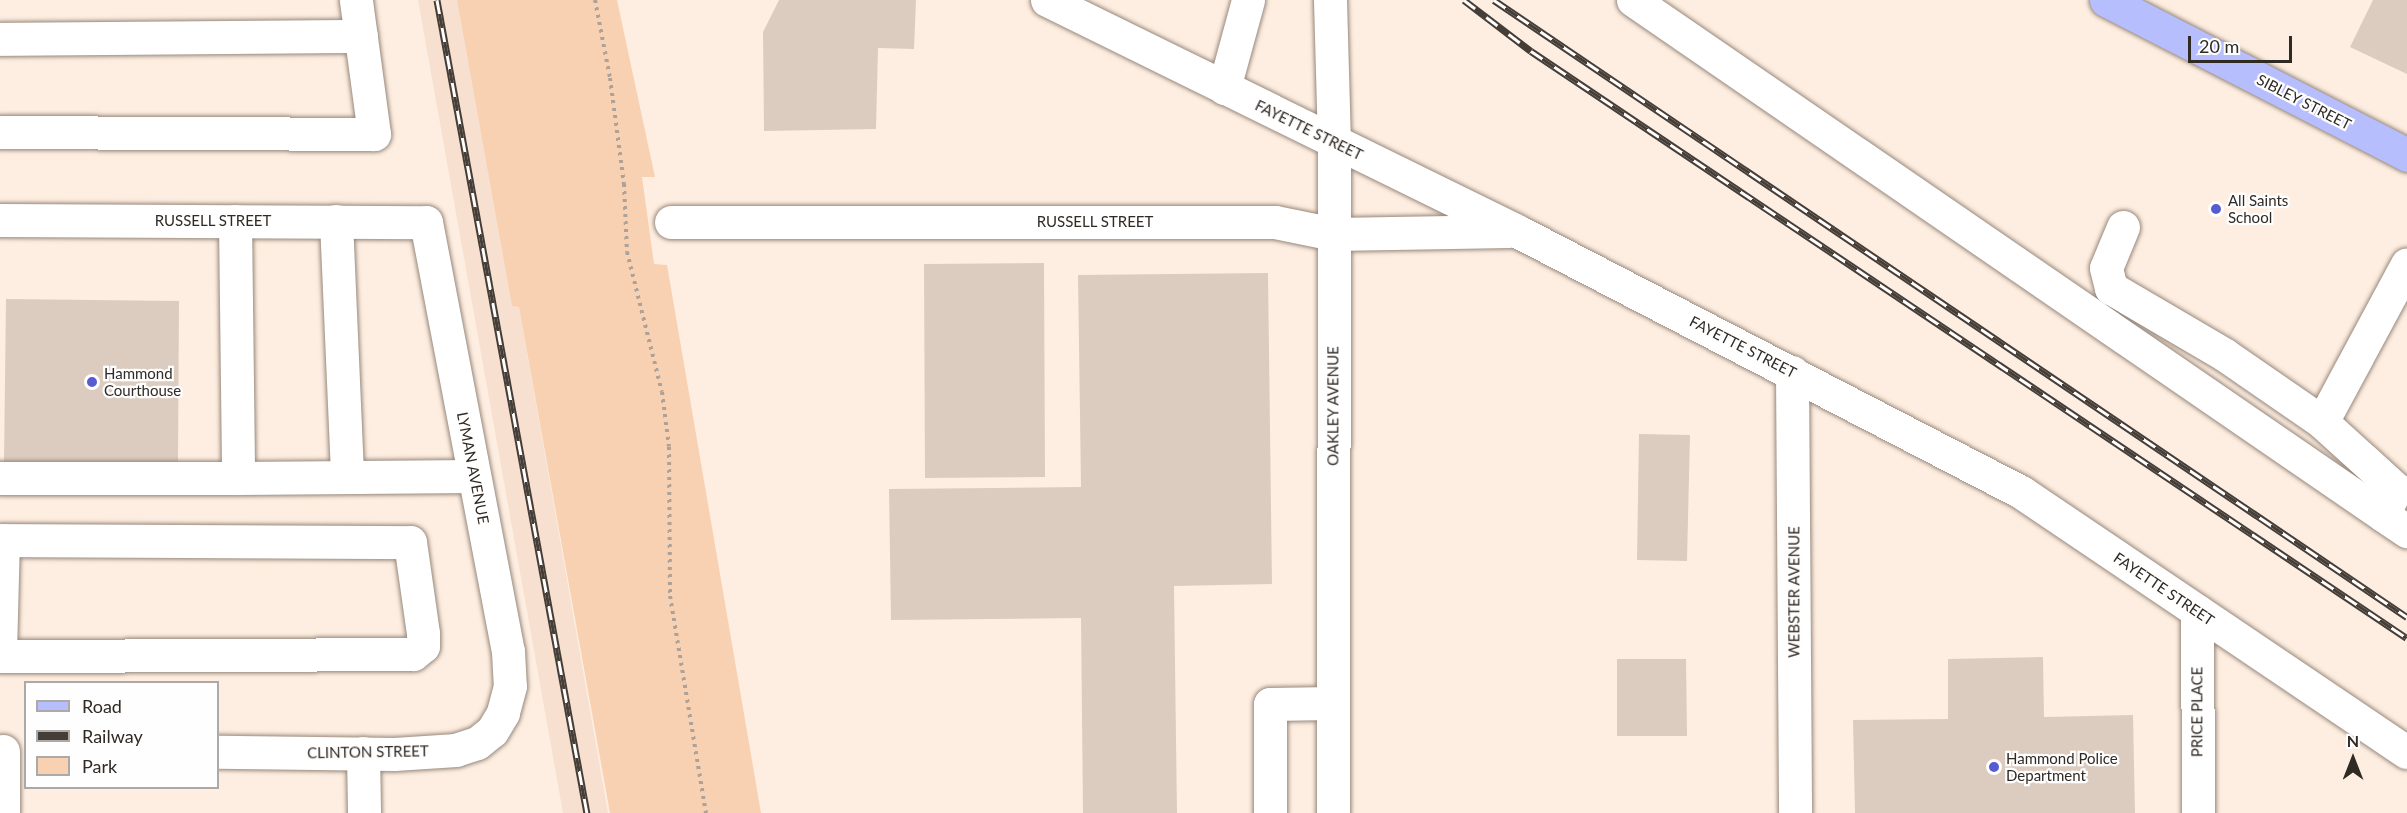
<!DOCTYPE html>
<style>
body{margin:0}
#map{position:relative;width:2407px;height:813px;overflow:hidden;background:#feeee1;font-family:Lato,sans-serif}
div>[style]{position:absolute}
.built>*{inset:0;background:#f7e0cf}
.green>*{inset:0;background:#f7d1b2}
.building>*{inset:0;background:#dcccbf}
.path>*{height:4px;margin-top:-2px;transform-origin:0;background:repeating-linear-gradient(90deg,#aea198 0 3px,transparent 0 7.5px)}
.roads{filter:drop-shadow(0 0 2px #97887c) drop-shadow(0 0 2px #97887c)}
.minor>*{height:33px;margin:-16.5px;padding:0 16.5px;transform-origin:16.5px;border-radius:16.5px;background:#fff}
.major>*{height:33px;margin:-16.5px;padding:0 16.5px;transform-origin:16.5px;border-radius:16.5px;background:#b7befe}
.rail>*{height:7px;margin-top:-3.5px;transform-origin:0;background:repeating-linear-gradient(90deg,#fefefe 0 14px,#453e38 0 28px);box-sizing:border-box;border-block:2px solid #453e38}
.dots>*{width:16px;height:16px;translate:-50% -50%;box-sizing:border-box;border:3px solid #fefefe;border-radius:50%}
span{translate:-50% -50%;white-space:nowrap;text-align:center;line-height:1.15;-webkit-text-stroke:4.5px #fefefe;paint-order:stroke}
.street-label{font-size:15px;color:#302a25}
.poi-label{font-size:15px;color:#302a25}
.left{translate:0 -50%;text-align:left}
.legend{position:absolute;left:24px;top:681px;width:195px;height:108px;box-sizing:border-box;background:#fefefe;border:2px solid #aca9a7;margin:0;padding:8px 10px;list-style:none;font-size:18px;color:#302a25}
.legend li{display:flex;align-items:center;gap:12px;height:30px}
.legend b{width:30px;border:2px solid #aca9a7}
.north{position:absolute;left:2323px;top:729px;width:60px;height:60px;-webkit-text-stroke:4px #fefefe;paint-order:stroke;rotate:0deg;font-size:16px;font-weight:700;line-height:24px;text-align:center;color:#302a25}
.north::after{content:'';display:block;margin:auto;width:21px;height:27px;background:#302a25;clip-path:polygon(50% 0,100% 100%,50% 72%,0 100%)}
.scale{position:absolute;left:2188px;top:36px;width:104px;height:27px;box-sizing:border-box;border:3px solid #302a25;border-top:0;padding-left:8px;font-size:18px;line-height:21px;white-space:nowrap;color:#302a25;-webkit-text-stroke:4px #fefefe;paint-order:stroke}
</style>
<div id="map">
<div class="built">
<i style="clip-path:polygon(418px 0,457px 0,512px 306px,519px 307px,608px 813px,563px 813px)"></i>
</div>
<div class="green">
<i style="clip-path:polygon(457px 0,617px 0,655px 177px,642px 177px,654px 264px,667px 265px,761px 813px,610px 813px,519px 307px,512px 306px)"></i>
</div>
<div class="building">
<i style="clip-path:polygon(779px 0,916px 0,914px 49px,878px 48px,876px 129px,764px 131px,763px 32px)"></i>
<i style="clip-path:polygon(2373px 0,2407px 0,2407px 74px,2350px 47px)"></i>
<i style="clip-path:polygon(1044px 263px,1045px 477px,925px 478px,924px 264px)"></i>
<i style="clip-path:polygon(1268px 273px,1272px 584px,1174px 586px,1177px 813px,1083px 813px,1081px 618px,891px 620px,889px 489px,1081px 487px,1078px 275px)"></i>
<i style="clip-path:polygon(6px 299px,179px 301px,178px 462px,4px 462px)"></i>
<i style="clip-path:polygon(1639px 434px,1690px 435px,1687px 561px,1637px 560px)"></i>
<i style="clip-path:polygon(2043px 657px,2044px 717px,2133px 715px,2135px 813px,1855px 813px,1853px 720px,1948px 719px,1948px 659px)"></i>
<i style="clip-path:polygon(1617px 659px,1686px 659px,1687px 736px,1617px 736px)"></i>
</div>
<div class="path">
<i style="left:595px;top:0;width:79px;rotate:79.1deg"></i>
<i style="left:610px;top:78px;width:107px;rotate:82.5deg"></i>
<i style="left:624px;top:184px;width:68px;rotate:87.5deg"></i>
<i style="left:627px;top:252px;width:144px;rotate:76deg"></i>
<i style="left:662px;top:392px;width:55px;rotate:82.7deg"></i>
<i style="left:669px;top:447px;width:149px;rotate:89.6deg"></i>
<i style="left:670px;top:596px;width:220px;rotate:80.6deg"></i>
</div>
<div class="roads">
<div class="minor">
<i style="left:1047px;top:0;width:524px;rotate:26.17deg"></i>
<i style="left:1517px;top:231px;width:568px;rotate:27.38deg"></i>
<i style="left:2021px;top:492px;width:465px;rotate:34deg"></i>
<i style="left:1330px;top:0;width:142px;rotate:88.4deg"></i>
<i style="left:1334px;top:142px;width:671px;rotate:90.09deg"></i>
<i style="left:1633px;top:0;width:910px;rotate:34.48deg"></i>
<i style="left:0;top:39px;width:361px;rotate:-0.5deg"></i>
<i style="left:1224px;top:88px;width:91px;rotate:-74.7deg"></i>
<i style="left:0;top:132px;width:374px;rotate:0.3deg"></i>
<i style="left:374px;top:134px;width:135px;rotate:-97.7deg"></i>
<i style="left:0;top:220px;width:426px;rotate:0.3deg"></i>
<i style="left:426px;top:222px;width:437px;rotate:79.2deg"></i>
<i style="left:508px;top:651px;width:35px;rotate:87deg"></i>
<i style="left:510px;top:686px;width:28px;rotate:105deg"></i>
<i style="left:503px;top:713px;width:21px;rotate:121deg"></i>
<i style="left:492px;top:731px;width:19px;rotate:141deg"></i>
<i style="left:477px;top:743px;width:22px;rotate:162deg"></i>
<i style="left:456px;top:750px;width:62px;rotate:176.3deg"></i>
<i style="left:394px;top:754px;width:176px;rotate:-179.3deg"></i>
<i style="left:235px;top:221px;width:257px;rotate:89.3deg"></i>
<i style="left:238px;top:478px;width:236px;rotate:-0.5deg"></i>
<i style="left:336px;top:221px;width:256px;rotate:87.5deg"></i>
<i style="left:671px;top:222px;width:604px"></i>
<i style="left:1275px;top:222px;width:60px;rotate:11.5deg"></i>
<i style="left:1334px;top:234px;width:175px;rotate:-1deg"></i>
<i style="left:2123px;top:227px;width:44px;rotate:112.5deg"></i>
<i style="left:2106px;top:268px;width:21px;rotate:76deg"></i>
<i style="left:2111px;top:288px;width:132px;rotate:30.4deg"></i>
<i style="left:2225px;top:355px;width:118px;rotate:34.6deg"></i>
<i style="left:2322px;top:422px;width:179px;rotate:-61.7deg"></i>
<i style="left:1792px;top:372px;width:441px;rotate:89.6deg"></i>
<i style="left:2322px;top:422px;width:100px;rotate:42.2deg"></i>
<i style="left:2396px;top:489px;width:29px;rotate:117deg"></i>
<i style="left:2383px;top:515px;width:29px;rotate:34deg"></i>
<i style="left:0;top:478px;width:238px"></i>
<i style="left:2197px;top:611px;width:202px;rotate:89.7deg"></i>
<i style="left:0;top:653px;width:113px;rotate:-88.5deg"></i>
<i style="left:3px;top:540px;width:407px;rotate:0.3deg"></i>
<i style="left:410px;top:542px;width:92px;rotate:81.9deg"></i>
<i style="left:423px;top:633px;width:13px;rotate:90deg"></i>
<i style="left:423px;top:646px;width:13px;rotate:141deg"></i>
<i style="left:413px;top:654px;width:413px;rotate:179.7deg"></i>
<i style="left:3px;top:751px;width:62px;rotate:90deg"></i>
<i style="left:363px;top:753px;width:60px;rotate:89deg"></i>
<i style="left:1270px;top:813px;width:109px;rotate:-90deg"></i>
<i style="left:1270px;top:704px;width:63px;rotate:-0.9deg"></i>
</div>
<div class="major">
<i style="left:2106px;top:0;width:339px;rotate:27.2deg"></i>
</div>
</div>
<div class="rail">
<i style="left:437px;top:0;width:827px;rotate:79.55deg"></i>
<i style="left:1464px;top:0;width:84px;rotate:37.3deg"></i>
<i style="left:1531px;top:51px;width:1054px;rotate:33.83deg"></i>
<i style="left:1494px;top:0;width:1102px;rotate:34.05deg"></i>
</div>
<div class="dots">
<i style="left:2216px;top:209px;background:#565bd2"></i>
<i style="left:92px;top:382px;background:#565bd2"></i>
<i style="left:1994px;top:767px;background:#565bd2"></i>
</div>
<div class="street-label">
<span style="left:2304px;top:102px;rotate:27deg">SIBLEY STREET</span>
<span style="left:1309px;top:130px;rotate:26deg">FAYETTE STREET</span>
<span style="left:213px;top:221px">RUSSELL STREET</span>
<span style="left:1095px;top:222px">RUSSELL STREET</span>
<span style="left:1743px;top:347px;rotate:27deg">FAYETTE STREET</span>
<span style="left:1333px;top:406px;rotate:-90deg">OAKLEY AVENUE</span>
<span style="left:473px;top:468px;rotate:79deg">LYMAN AVENUE</span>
<span style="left:2164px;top:589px;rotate:34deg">FAYETTE STREET</span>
<span style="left:1794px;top:592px;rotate:-90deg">WEBSTER AVENUE</span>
<span style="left:2197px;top:712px;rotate:-90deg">PRICE PLACE</span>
<span style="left:368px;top:752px;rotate:-1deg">CLINTON STREET</span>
</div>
<div class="poi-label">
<span class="left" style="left:2228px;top:209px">All Saints<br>School</span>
<span class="left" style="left:104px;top:382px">Hammond<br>Courthouse</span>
<span class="left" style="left:2006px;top:767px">Hammond Police<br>Department</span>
</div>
<ul class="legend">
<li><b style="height:8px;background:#b7befe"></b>Road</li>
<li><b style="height:8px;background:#453e38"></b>Railway</li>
<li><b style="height:16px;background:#f7d1b2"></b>Park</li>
</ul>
<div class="north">N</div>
<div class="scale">20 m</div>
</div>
